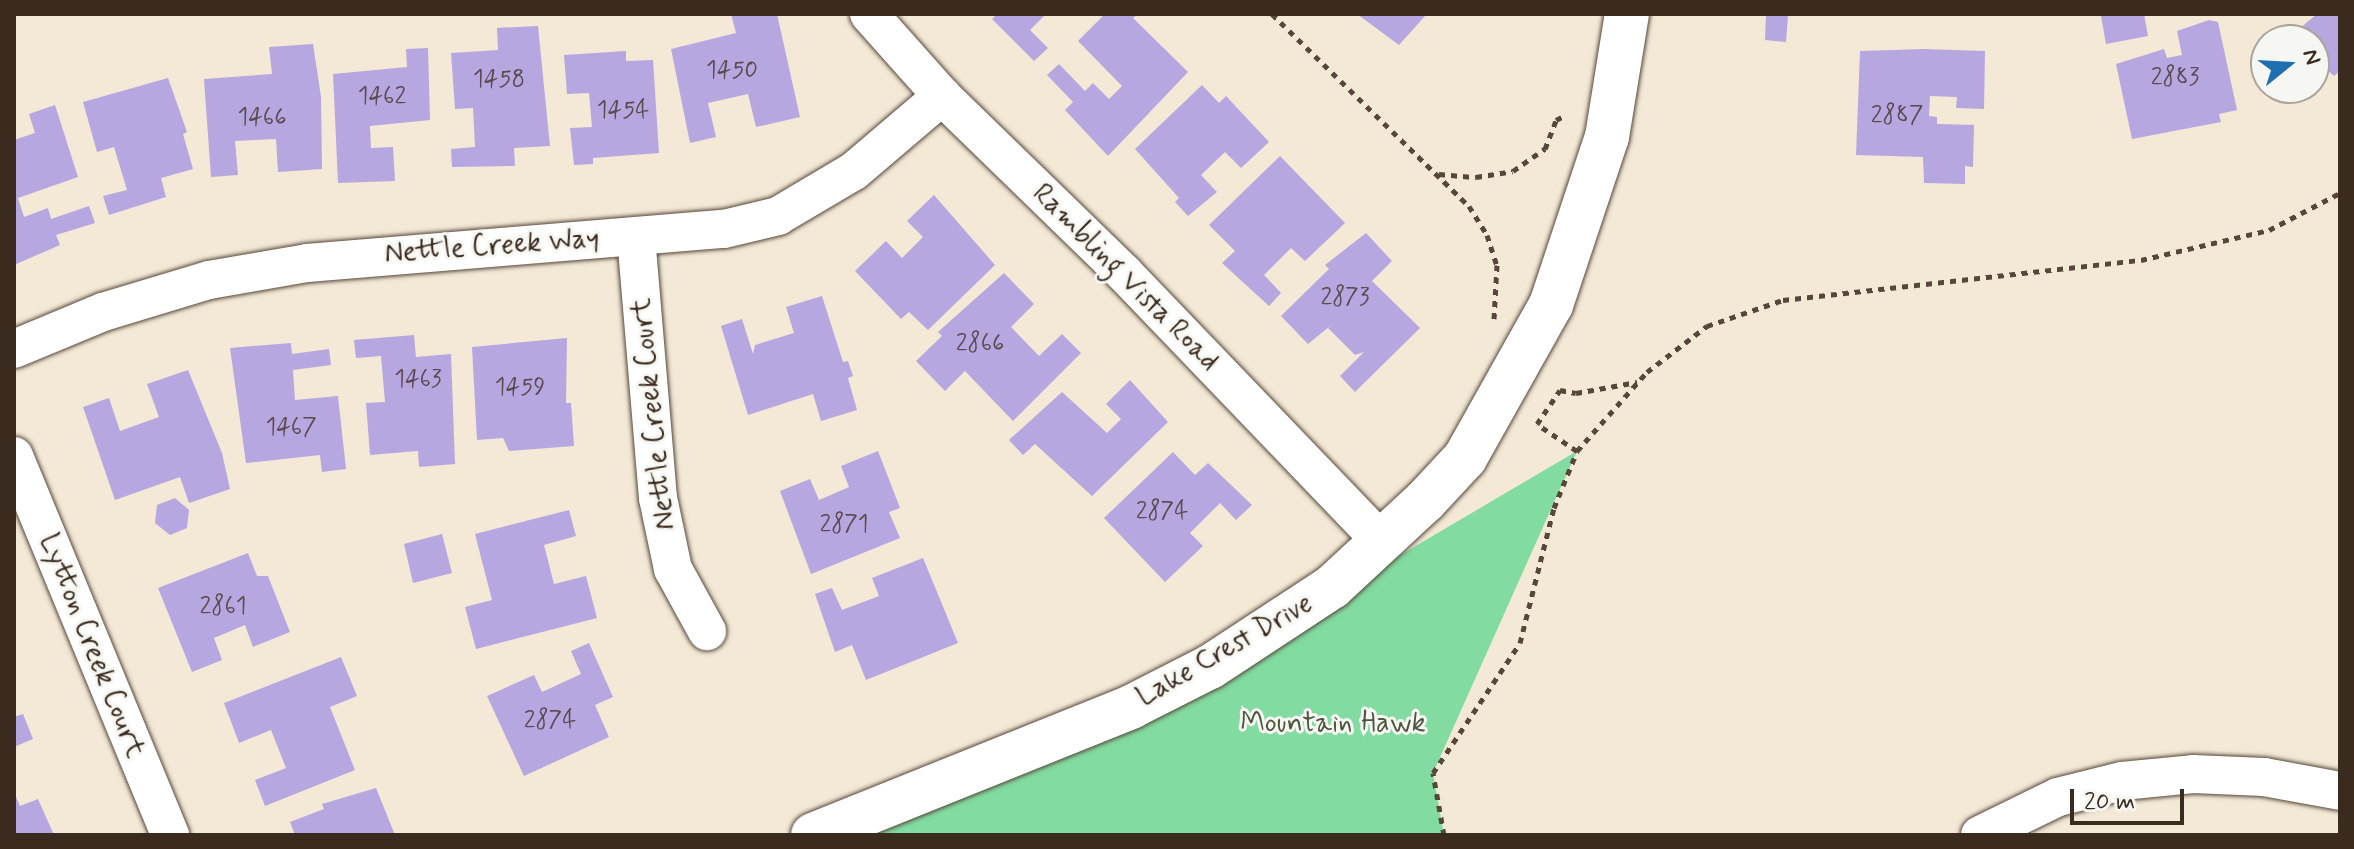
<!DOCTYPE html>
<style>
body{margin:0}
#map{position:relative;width:2354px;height:849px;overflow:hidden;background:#f3e9d6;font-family:Mynerve,sans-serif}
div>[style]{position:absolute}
.green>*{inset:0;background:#82dba0}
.building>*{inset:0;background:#b6a7e0}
.path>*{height:5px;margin-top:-2.5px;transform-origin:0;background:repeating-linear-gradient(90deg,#57473a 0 6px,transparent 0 12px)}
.roads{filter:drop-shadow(0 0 2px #57473a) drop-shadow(0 0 2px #57473a)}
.minor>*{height:38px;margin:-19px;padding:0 19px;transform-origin:19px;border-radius:19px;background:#fff}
.major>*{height:44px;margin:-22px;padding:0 22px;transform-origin:22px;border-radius:22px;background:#fff}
span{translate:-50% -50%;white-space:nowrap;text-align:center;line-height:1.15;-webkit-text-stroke:6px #f6f6f2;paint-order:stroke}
.number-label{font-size:24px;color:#5a494e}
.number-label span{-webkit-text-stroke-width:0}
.street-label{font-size:28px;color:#3b2a1e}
.park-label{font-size:28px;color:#4d563e}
.frame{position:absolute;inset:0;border:16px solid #3b2a1e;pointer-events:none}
.north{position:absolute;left:2250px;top:24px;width:80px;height:80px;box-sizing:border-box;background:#f6f6f2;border:2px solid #aba49d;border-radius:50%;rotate:72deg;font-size:22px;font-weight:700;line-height:32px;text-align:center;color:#3b2a1e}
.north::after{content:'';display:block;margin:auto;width:28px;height:36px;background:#1f6fb2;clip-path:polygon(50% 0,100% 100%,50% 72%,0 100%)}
.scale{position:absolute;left:2070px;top:789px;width:114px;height:36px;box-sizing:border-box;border:4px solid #3b2a1e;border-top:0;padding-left:10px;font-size:24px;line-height:28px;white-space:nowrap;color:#3b2a1e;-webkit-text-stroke:6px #f6f6f2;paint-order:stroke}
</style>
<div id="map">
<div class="green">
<i style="clip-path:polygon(1577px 451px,1433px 773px,1444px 835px,806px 835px,1210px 667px)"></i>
</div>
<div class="building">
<i style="clip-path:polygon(731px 14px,777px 14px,800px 117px,756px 127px,748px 94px,708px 103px,716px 137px,690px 143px,671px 49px,736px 33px)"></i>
<i style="clip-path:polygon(997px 14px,1046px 14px,1030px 30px,1048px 48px,1034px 61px,992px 19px)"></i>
<i style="clip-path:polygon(1105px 14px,1138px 14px,1133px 18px,1188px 72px,1108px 156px,1065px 110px,1073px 102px,1047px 75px,1059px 64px,1085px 91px,1093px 83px,1109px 99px,1122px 86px,1078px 41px)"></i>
<i style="clip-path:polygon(1357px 14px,1422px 14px,1425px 16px,1399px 45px)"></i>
<i style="clip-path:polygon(1766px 14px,1788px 15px,1786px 42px,1765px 40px)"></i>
<i style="clip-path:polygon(2144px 14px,2148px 36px,2106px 44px,2101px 16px)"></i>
<i style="clip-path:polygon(2317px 14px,2340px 14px,2340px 71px,2334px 76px,2314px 58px,2314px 40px,2298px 40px,2293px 34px)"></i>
<i style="clip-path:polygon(2209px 20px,2218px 22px,2237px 110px,2219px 114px,2221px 122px,2132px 139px,2116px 64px,2164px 49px,2167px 58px,2182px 55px,2177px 31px)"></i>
<i style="clip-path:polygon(538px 26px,550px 146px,514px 148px,515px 166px,452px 167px,451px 149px,475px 147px,473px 108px,455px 109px,451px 53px,498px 50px,497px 28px)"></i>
<i style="clip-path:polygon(313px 44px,321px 97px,322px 169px,278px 172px,276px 139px,235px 141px,238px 175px,211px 177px,204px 79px,272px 74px,269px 47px)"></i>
<i style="clip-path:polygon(428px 48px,430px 120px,370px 126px,371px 148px,393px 147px,395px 181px,338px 183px,333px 74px,407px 67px,406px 49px)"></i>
<i style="clip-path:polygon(1923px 49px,1985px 51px,1984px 109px,1956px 108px,1957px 97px,1930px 96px,1929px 116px,1937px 117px,1937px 124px,1974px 125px,1973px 167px,1965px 166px,1965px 184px,1924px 183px,1923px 157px,1856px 155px,1860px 51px)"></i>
<i style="clip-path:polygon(626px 51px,626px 61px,653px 60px,659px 153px,593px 158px,593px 164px,574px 165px,570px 128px,592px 127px,589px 93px,567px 94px,564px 55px)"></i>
<i style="clip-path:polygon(168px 78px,187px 132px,183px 134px,193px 169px,161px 178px,166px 197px,109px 215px,103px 196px,127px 190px,114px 147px,97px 152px,83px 102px)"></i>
<i style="clip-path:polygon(1202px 85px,1219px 103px,1226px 96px,1269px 142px,1241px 168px,1225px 152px,1201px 175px,1217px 192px,1188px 216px,1175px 202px,1179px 198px,1135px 149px)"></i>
<i style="clip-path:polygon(55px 105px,78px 177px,18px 198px,24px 217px,48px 208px,51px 219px,89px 206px,95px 223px,56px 235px,60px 245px,14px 265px,14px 140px,35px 133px,29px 114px)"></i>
<i style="clip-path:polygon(1280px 156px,1345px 223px,1305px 261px,1291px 248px,1264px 275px,1281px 293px,1269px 306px,1222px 263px,1235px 251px,1209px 225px)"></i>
<i style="clip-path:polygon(934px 195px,995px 265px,928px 330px,909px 312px,901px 319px,855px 271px,886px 241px,902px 258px,923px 237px,907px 221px)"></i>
<i style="clip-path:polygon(1366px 233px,1392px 261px,1372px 281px,1420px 328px,1355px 392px,1340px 376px,1364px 352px,1355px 355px,1328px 328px,1335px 322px,1308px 344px,1281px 316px,1329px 269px,1325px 265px)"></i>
<i style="clip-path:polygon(1004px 273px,1034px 304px,1011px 327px,1039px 356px,1062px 334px,1081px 353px,1013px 421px,965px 371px,945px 391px,916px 361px,942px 336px,938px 332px)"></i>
<i style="clip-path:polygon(822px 296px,843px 362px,848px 361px,853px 376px,848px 378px,857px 410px,821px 421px,813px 394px,748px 415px,721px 326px,742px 319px,753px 354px,755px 345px,794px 333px,786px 307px)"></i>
<i style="clip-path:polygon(414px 335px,416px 357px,451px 354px,455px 464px,419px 467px,418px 451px,370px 455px,366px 403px,385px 402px,381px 356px,356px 358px,354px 340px)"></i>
<i style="clip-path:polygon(567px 338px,566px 403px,571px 403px,574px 446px,509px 451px,503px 438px,477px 440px,472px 347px)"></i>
<i style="clip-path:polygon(291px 343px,292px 354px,329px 349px,331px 365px,293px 370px,295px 400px,338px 396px,346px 469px,322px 472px,320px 455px,246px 463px,230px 348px)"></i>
<i style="clip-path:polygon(188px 370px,222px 453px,230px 489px,189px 503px,180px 477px,115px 500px,83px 407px,109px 398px,120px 431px,159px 417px,147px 384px)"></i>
<i style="clip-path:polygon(1130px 380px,1168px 422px,1092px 496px,1035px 444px,1023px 455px,1009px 440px,1062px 392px,1107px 433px,1121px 419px,1106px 404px)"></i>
<i style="clip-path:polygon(878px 451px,900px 508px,889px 512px,900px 538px,811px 574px,780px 491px,810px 479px,819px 500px,849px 487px,841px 466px)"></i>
<i style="clip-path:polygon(1173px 452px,1195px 475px,1208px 463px,1252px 505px,1236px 520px,1220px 503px,1190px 533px,1203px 546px,1165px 582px,1104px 518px)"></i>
<i style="clip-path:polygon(175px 498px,189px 510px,187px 528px,170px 535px,155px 523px,157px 505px)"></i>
<i style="clip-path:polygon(569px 510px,576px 536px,544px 545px,554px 584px,586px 576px,597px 618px,476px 649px,465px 607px,492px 600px,475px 534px)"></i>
<i style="clip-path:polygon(442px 534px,452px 573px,413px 583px,404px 544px)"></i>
<i style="clip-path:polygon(248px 553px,257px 576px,268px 576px,290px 632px,253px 647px,245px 625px,214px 638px,222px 660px,192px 672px,158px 588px)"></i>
<i style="clip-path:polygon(923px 558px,958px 643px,866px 680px,852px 645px,835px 652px,815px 594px,832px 588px,842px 610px,879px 596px,872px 578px)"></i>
<i style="clip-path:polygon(589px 643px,613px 697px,595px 705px,609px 737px,524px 776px,487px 696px,534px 675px,542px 692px,581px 674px,571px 651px)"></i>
<i style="clip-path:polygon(341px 657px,357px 696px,330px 707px,355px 770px,265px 806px,255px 780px,286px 768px,271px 730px,239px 743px,224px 703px)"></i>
<i style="clip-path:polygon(23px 714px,33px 739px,14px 747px,14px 717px)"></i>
<i style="clip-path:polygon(376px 788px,395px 835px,295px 835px,290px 822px,324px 809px,322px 804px)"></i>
<i style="clip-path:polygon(14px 792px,20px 806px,38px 799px,54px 835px,14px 835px)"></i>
</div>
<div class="path">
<i style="left:1272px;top:14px;width:275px;rotate:44.3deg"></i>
<i style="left:1469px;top:206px;width:34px;rotate:58deg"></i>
<i style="left:1487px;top:235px;width:32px;rotate:72deg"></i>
<i style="left:1497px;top:265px;width:54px;rotate:93.2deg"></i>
<i style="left:1439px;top:174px;width:37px;rotate:5deg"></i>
<i style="left:1476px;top:177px;width:37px;rotate:-9deg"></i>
<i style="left:1513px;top:171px;width:39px;rotate:-35deg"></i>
<i style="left:1545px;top:149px;width:31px;rotate:-69deg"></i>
<i style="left:1556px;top:120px;width:11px;rotate:-27deg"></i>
<i style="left:1577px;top:451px;width:48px;rotate:-146deg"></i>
<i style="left:1537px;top:424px;width:41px;rotate:-55.9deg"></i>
<i style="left:1560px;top:390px;width:16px;rotate:11deg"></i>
<i style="left:1576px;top:393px;width:62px;rotate:-10.2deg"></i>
<i style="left:1444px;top:835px;width:63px;rotate:-100.1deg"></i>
<i style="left:1433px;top:773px;width:156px;rotate:-56.2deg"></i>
<i style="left:1520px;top:643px;width:139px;rotate:-75.9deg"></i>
<i style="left:1554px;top:508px;width:61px;rotate:-68deg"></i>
<i style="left:1577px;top:451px;width:106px;rotate:-48.5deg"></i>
<i style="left:1647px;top:372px;width:76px;rotate:-37.5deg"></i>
<i style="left:1707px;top:326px;width:80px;rotate:-18.9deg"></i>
<i style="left:1783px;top:300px;width:360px;rotate:-6.4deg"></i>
<i style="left:2141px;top:260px;width:131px;rotate:-13.2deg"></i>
<i style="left:2269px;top:230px;width:80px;rotate:-27.5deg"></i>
</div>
<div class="roads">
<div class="minor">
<i style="left:869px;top:14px;width:110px;rotate:48.3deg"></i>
<i style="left:942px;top:96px;width:254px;rotate:44.2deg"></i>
<i style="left:1124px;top:273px;width:373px;rotate:46.2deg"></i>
<i style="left:636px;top:236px;width:263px;rotate:85.2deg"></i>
<i style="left:658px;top:498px;width:73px;rotate:78.1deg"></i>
<i style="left:673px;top:569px;width:71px;rotate:61.3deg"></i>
<i style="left:14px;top:349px;width:96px;rotate:-22.6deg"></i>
<i style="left:103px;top:312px;width:111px;rotate:-16.8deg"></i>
<i style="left:209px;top:280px;width:99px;rotate:-9.8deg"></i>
<i style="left:307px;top:263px;width:418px;rotate:-4.7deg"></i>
<i style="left:724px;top:229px;width:56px;rotate:-13.5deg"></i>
<i style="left:778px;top:216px;width:88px;rotate:-30.6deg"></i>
<i style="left:854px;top:171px;width:116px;rotate:-40.4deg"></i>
<i style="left:14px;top:456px;width:410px;rotate:67.6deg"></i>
<i style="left:1980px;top:835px;width:87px;rotate:-26deg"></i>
<i style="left:2058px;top:797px;width:66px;rotate:-14deg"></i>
<i style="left:2122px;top:781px;width:71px;rotate:-5.6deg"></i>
<i style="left:2193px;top:774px;width:71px;rotate:2.4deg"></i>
<i style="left:2264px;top:777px;width:77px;rotate:10.4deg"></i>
</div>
<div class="major">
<i style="left:813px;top:835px;width:343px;rotate:-21.9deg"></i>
<i style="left:1131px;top:707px;width:89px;rotate:-26.9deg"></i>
<i style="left:1210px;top:667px;width:146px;rotate:-33.3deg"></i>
<i style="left:1332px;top:587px;width:127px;rotate:-42.8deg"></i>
<i style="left:1425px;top:501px;width:59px;rotate:-47.1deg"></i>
<i style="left:1465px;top:458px;width:176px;rotate:-60.7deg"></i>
<i style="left:1551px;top:305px;width:177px;rotate:-71.6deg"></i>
<i style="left:1607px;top:137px;width:125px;rotate:-80.8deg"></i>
</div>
</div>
<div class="number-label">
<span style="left:732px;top:71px">1450</span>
<span style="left:2175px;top:78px">2883</span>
<span style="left:499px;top:80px">1458</span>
<span style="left:382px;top:97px">1462</span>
<span style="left:623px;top:111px">1454</span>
<span style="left:1897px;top:116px">2887</span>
<span style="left:262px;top:118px">1466</span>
<span style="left:1345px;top:298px">2873</span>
<span style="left:980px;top:344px">2866</span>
<span style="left:418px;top:380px">1463</span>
<span style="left:520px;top:388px">1459</span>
<span style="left:291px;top:428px">1467</span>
<span style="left:1162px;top:512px">2874</span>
<span style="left:844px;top:525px">2871</span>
<span style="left:223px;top:607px">2861</span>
<span style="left:550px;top:721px">2874</span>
</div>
<div class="street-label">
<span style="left:492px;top:247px;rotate:-4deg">Nettle Creek Way</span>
<span style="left:1125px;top:278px;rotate:45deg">Rambling Vista Road</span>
<span style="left:654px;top:414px;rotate:-96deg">Nettle Creek Court</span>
<span style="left:91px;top:646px;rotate:68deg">Lytton Creek Court</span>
<span style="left:1225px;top:651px;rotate:-30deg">Lake Crest Drive</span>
</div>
<div class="park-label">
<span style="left:1333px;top:724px">Mountain Hawk</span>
</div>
<div class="frame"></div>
<div class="north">N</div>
<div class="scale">20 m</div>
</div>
